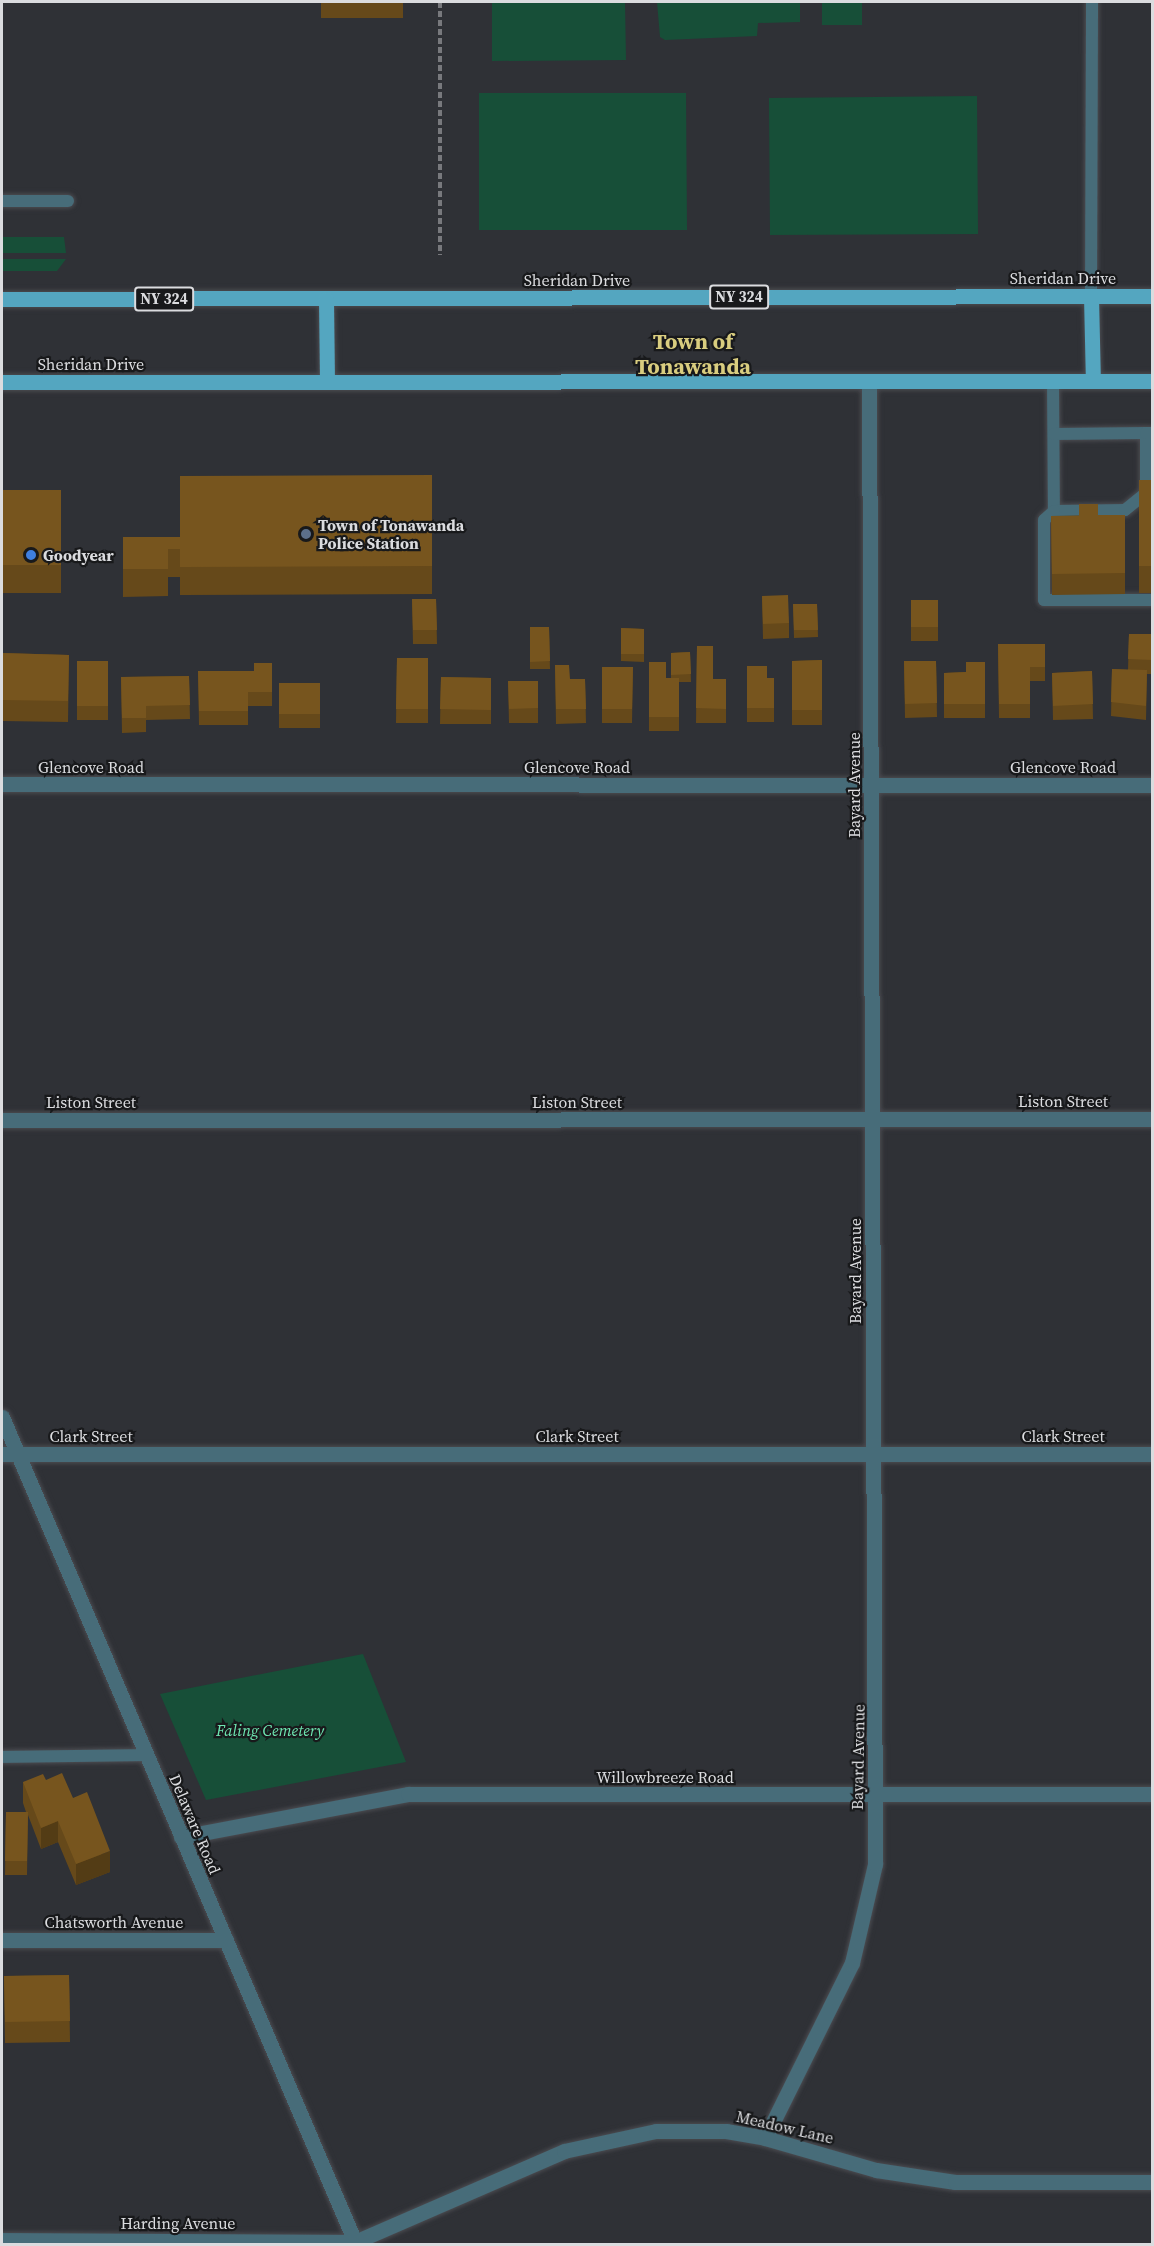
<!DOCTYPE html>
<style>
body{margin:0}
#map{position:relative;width:1154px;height:2246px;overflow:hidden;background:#2f3136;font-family:"Source Serif 4",serif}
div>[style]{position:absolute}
.green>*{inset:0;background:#174f38}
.path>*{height:4px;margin-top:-2px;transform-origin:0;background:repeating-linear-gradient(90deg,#78797d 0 6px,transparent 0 9px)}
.roads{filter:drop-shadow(0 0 2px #4b4c51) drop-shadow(0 0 2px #4b4c51)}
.service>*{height:12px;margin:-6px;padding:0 6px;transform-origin:6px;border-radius:6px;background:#476c79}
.minor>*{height:15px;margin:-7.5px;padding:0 7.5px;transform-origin:7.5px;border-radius:7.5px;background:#476c79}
.tertiary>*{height:15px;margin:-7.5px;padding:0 7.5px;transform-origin:7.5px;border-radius:7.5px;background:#476c79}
.primary>*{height:15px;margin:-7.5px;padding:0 7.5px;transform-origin:7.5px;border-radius:7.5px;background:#54a6c0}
.wall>*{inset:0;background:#66491a}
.shaded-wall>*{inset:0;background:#533c15}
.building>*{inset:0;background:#77551e}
.dots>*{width:16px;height:16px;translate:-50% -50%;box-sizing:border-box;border:3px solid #18191b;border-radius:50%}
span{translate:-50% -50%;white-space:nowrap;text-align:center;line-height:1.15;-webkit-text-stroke:4.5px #18191b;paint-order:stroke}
.shield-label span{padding:2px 4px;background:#18191b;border:2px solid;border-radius:4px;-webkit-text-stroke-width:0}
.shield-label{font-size:15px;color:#dbdcdf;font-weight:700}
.street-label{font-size:16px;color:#dbdcdf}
.poi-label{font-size:16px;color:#dbdcdf;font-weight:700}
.left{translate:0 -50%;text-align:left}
.park-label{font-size:16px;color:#6ee7b2;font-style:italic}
.district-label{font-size:22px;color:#d9cd7f;font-weight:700}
.frame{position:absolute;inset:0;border:3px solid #dbdcdf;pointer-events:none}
</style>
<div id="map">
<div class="green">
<i style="clip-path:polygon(492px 2px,625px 2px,626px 60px,492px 61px)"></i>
<i style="clip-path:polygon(657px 2px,800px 2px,800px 22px,758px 23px,757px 36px,665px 40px,660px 37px)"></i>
<i style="clip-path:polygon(822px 2px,862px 2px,862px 25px,822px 25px)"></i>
<i style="clip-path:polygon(479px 93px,686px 93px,687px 230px,479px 230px)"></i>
<i style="clip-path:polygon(977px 96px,978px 234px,770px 235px,769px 98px)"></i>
<i style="clip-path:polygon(2px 237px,64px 237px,66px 253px,2px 253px)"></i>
<i style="clip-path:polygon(2px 259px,66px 259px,57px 271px,2px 271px)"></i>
<i style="clip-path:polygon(363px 1654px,406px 1762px,206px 1800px,160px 1694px)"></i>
</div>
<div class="path">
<i style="left:440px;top:2px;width:253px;rotate:90deg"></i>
</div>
<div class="roads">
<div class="service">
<i style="left:2px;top:201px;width:66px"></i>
<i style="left:1091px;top:296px;width:294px;rotate:-89.8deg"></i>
<i style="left:1053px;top:381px;width:130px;rotate:89.6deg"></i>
<i style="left:1054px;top:511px;width:71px;rotate:-0.8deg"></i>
<i style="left:1125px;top:510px;width:27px;rotate:-39deg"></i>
<i style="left:1054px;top:434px;width:92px;rotate:-0.6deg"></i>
<i style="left:1149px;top:493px;width:3px;rotate:180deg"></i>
<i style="left:1146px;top:493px;width:60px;rotate:-90deg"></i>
<i style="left:1146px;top:433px;width:5px"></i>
<i style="left:1054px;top:511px;width:13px;rotate:138deg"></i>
<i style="left:1044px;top:520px;width:80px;rotate:90deg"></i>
<i style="left:1044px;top:600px;width:108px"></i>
<i style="left:2px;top:1757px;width:144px;rotate:-0.8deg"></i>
</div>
<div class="minor">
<i style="left:2px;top:784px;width:1150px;rotate:0.05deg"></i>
<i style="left:2px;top:1120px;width:1150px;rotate:-0.05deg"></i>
<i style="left:2px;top:1454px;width:1150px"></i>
<i style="left:181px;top:1837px;width:231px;rotate:-10.7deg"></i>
<i style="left:408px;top:1794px;width:744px"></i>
<i style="left:2px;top:1940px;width:224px"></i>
<i style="left:765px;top:2138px;width:195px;rotate:-63.6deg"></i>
<i style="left:852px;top:1963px;width:102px;rotate:-76.9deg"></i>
<i style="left:875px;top:1864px;width:1483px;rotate:-90.23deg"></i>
<i style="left:2px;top:2240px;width:353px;rotate:0.3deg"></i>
<i style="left:355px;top:2242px;width:228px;rotate:-23.5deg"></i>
<i style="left:564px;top:2151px;width:94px;rotate:-12.3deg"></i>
<i style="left:656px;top:2131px;width:70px"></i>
<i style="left:726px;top:2131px;width:40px;rotate:10deg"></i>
<i style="left:765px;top:2138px;width:116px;rotate:16.1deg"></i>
<i style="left:876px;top:2170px;width:80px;rotate:8.6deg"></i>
<i style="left:955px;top:2182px;width:197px"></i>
</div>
<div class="tertiary">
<i style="left:2px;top:1417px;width:900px;rotate:66.83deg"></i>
</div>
<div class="primary">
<i style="left:1091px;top:296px;width:85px;rotate:88.7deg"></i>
<i style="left:2px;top:299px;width:1150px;rotate:-0.15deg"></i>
<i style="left:326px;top:299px;width:83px;rotate:89.3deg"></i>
<i style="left:2px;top:382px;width:1150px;rotate:-0.05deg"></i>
</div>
</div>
<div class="wall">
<i style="clip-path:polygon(321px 2px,403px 2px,403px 18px,321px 18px)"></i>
<i style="clip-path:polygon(432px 475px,432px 594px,180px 595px,180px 577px,168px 577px,168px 596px,123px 597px,123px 537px,180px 537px)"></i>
<i style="clip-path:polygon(1139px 480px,1152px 480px,1152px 593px,1139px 593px)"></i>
<i style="clip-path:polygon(2px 490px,61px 490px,61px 593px,2px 593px)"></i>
<i style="clip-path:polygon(1098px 515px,1125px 515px,1125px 594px,1052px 595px,1051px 516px)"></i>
<i style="clip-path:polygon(762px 596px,789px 623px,789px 638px,763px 639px)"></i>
<i style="clip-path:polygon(412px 599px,436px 599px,437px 644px,413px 644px)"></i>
<i style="clip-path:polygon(911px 600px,938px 600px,938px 641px,911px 641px)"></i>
<i style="clip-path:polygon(793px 604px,817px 604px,818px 637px,794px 638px)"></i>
<i style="clip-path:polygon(530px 627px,549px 627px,550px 669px,530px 669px)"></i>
<i style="clip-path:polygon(621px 628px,644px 629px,644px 662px,621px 661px)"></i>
<i style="clip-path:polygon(1129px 634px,1152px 634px,1152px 674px,1147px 674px,1146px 720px,1111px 716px,1112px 669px,1128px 670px)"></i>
<i style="clip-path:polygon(998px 644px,1045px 644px,1045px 681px,1030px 681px,1030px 718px,999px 718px)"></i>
<i style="clip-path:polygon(697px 646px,713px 679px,726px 679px,726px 723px,696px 723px)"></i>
<i style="clip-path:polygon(690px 652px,691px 682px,679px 682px,679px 731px,649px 731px,649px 662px,666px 678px,671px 678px,671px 653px)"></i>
<i style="clip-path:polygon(2px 653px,69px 655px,68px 722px,2px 721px)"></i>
<i style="clip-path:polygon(397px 658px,428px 658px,428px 723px,396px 723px)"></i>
<i style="clip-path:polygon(822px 660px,822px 725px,792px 725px,792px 661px)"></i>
<i style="clip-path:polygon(77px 661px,108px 661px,108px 720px,77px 720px)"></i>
<i style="clip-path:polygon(904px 661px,936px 661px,937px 717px,905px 718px)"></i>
<i style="clip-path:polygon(985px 662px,985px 718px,944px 718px,944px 673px,966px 672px)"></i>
<i style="clip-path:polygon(272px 663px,272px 706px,248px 706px,248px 725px,199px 725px,198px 671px,254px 671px)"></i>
<i style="clip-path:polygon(555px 665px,570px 679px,585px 679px,586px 723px,556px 724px)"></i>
<i style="clip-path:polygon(747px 666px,767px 678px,774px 678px,774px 722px,747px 722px)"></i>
<i style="clip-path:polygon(602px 667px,633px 667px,632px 723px,602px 723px)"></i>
<i style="clip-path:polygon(1092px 671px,1093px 719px,1053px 720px,1052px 673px)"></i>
<i style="clip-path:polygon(189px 676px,190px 719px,146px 720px,146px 732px,122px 733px,121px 677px)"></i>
<i style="clip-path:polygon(441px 677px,491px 678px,491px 724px,440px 724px)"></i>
<i style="clip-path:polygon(508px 681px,538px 681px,538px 723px,509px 723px)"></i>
<i style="clip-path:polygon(279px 683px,320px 683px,320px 728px,279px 728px)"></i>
<i style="clip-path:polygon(46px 1780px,73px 1798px,110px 1872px,76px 1885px,58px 1842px,41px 1849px,28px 1815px,27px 1875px,5px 1875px,6px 1812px,26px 1812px,23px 1803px,23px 1782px)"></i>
<i style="clip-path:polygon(69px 1975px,70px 2042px,5px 2043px,4px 1976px)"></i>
</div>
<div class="shaded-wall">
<i style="clip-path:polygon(58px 1821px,58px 1842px,41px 1849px,41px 1828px)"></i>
<i style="clip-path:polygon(110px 1851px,110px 1872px,76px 1885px,76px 1864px)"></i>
</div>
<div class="building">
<i style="clip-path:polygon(432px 475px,432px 566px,180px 567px,180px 549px,168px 549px,168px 569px,123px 569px,123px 537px,180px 537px,180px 476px)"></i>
<i style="clip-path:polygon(1139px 480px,1152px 480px,1152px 566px,1139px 566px)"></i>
<i style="clip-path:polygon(2px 490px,61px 490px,61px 565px,2px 565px)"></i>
<i style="clip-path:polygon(1079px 504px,1098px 504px,1098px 515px,1125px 515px,1125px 573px,1052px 574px,1051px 516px,1079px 516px)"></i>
<i style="clip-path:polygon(788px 595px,789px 623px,763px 624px,762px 596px)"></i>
<i style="clip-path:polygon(412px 599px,436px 599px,437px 630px,413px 630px)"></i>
<i style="clip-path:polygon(911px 600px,938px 600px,938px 627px,911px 627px)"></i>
<i style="clip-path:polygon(793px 604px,817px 604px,818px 630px,794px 630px)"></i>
<i style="clip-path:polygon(530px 627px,549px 627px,550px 661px,530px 662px)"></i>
<i style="clip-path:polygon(621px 628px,644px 629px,644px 654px,621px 654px)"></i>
<i style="clip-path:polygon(1129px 634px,1152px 634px,1152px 660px,1128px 659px)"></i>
<i style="clip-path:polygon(998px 644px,1045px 644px,1045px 667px,1030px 667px,1030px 704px,999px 704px)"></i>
<i style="clip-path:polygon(697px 646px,713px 646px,713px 679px,726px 679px,726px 709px,696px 708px)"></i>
<i style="clip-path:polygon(690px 652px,691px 674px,671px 675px,671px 653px)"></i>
<i style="clip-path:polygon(2px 653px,69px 655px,68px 701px,2px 700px)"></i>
<i style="clip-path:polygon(397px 658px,428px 658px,428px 709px,396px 709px)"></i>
<i style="clip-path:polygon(822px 660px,822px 710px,792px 710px,792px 661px)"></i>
<i style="clip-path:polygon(77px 661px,108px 661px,108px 706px,77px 706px)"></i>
<i style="clip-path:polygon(904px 661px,936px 661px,937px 703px,905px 704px)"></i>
<i style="clip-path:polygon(649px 662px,666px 662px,666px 678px,679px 678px,679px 717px,649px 717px)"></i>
<i style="clip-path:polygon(966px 662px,985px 662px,985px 704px,944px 704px,944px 673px,966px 672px)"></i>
<i style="clip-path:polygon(254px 663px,272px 663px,272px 692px,248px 692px,248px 711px,199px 711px,198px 671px,254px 671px)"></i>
<i style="clip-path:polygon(555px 665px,569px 665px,570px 679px,585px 679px,586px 709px,556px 709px)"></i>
<i style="clip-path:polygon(747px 666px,767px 666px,767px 678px,774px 678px,774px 708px,747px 708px)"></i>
<i style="clip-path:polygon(602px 667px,633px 667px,632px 709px,602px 709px)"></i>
<i style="clip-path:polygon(1112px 669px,1147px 670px,1146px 706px,1111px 702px)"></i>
<i style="clip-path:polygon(1092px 671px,1093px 704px,1053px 706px,1052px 673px)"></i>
<i style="clip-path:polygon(189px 676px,190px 705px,146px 706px,146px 718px,122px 718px,121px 677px)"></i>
<i style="clip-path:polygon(441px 677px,491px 678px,491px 710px,440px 709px)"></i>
<i style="clip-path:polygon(508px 681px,538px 681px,538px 708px,509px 709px)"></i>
<i style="clip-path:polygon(279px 683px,320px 683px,320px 714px,279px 714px)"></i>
<i style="clip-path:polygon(62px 1773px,73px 1798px,87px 1792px,110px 1851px,76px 1864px,58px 1821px,41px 1828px,23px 1782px,43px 1774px,46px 1780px)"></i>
<i style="clip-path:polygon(6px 1812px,28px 1812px,27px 1861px,5px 1861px)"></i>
<i style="clip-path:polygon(69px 1975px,70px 2021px,5px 2022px,4px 1976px)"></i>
</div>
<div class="dots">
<i style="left:306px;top:534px;background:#5c6f8a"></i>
<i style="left:31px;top:555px;background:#3f7fe0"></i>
</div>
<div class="shield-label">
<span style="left:739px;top:297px">NY 324</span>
<span style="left:164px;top:299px">NY 324</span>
</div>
<div class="street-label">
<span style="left:1063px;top:278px">Sheridan Drive</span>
<span style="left:577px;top:280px">Sheridan Drive</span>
<span style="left:91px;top:364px">Sheridan Drive</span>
<span style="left:91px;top:767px">Glencove Road</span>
<span style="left:577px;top:767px">Glencove Road</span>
<span style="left:1063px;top:767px">Glencove Road</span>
<span style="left:854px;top:785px;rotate:-90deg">Bayard Avenue</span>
<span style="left:1063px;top:1101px">Liston Street</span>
<span style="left:91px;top:1102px">Liston Street</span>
<span style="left:577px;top:1102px">Liston Street</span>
<span style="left:855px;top:1271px;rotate:-90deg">Bayard Avenue</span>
<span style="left:91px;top:1436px">Clark Street</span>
<span style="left:577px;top:1436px">Clark Street</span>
<span style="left:1063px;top:1436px">Clark Street</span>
<span style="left:858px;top:1757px;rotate:-89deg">Bayard Avenue</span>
<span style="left:665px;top:1777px">Willowbreeze Road</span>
<span style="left:195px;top:1824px;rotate:67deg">Delaware Road</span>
<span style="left:114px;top:1922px">Chatsworth Avenue</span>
<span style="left:785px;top:2127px;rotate:13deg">Meadow Lane</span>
<span style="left:178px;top:2223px">Harding Avenue</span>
</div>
<div class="poi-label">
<span class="left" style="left:318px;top:534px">Town of Tonawanda<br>Police Station</span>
<span class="left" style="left:43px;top:555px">Goodyear</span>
</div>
<div class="park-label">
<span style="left:270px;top:1730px">Faling Cemetery</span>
</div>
<div class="district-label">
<span style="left:693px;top:354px">Town of<br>Tonawanda</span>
</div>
<div class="frame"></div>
</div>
